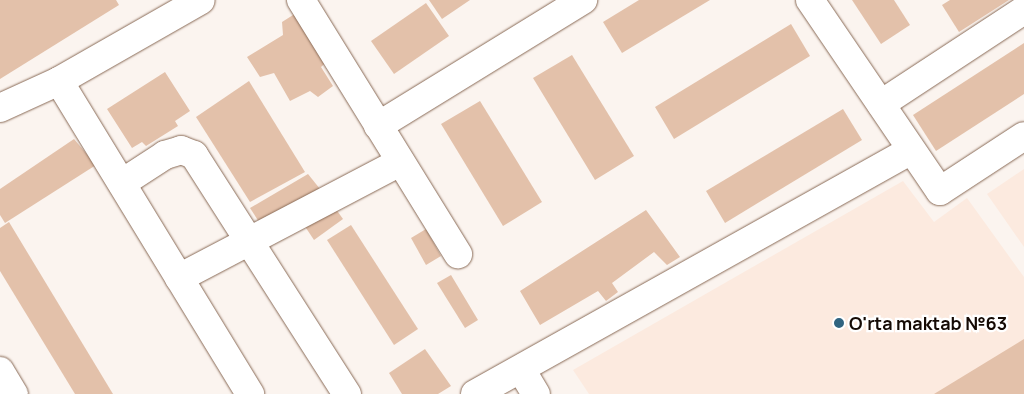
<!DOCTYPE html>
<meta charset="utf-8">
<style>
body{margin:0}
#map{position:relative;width:1024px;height:394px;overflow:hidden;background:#fbf4ef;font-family:Manrope,sans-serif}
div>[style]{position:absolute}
.built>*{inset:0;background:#fceadf}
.building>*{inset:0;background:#e3c1aa}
.roads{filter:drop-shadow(0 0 1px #896a56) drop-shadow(0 0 1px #896a56)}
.minor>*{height:28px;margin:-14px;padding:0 14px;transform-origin:14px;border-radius:14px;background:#fff}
.dots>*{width:14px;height:14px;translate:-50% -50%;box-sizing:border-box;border:2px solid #fff;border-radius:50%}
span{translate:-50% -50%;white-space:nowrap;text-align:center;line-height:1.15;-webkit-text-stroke:4.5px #fff;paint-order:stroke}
.poi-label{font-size:18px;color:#150a04;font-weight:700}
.left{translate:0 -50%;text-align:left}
</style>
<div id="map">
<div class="built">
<i style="clip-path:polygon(1024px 169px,1024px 247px,987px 194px)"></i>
<i style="clip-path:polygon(903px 181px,934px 222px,967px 198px,1024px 277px,1024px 394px,589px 394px,573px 370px)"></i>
</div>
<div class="building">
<i style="clip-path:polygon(0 0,116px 0,119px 5px,0 79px)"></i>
<i style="clip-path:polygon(429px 0,470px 0,442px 19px)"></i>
<i style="clip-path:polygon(639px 0,710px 0,622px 53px,603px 22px)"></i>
<i style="clip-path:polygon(852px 0,894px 0,910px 25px,881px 44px)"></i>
<i style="clip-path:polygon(950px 0,1009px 0,959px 32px,942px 5px)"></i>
<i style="clip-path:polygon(426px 3px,449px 36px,394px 74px,371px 41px)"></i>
<i style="clip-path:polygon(301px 10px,332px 57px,321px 67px,333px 86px,318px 97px,310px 91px,290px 101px,274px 73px,260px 77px,247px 57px,283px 35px,282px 22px)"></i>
<i style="clip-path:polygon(791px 24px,810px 56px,674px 139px,655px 107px)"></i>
<i style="clip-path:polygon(1024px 43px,1024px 94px,936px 151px,913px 115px)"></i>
<i style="clip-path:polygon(572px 55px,634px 156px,595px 180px,533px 78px)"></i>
<i style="clip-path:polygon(165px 72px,190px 111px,175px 121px,178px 126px,146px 146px,142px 142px,132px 148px,107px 109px)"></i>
<i style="clip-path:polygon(249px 81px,305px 172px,250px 202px,196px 117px)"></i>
<i style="clip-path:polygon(480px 101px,542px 202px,503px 226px,441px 124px)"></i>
<i style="clip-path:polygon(843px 109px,862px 140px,725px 223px,706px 191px)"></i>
<i style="clip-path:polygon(74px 139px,96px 165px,5px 223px,0 215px,0 189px)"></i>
<i style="clip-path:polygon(308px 174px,320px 189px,261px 225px,250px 208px)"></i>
<i style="clip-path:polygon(333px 205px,343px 219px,314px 240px,304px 225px)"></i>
<i style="clip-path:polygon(646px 210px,680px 257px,667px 265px,654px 252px,612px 283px,618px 292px,606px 301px,598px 291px,540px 325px,520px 291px)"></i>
<i style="clip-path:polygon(9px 222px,113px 394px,75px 394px,0 271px,0 228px)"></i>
<i style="clip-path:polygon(351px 225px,418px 329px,394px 345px,327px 240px)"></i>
<i style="clip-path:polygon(426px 229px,441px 256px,426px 265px,411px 238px)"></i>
<i style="clip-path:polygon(451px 275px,478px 320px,465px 328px,437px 283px)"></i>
<i style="clip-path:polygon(1024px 339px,1024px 394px,934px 394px)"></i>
<i style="clip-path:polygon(425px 349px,451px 386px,438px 394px,402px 394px,389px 373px)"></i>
</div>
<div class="roads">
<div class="minor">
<i style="left:301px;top:0;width:299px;rotate:58.3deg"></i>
<i style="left:810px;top:0;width:231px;rotate:55.8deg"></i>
<i style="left:940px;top:191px;width:100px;rotate:-33.2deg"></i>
<i style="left:59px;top:81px;width:367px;rotate:58.6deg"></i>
<i style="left:881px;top:104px;width:171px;rotate:-33.3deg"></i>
<i style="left:0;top:108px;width:65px;rotate:-24.6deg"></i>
<i style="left:59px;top:81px;width:163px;rotate:-29.7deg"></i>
<i style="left:378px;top:126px;width:241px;rotate:-31.6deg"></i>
<i style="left:122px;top:183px;width:51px;rotate:-33.1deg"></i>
<i style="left:165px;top:155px;width:17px;rotate:-17deg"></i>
<i style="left:181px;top:150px;width:14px;rotate:21deg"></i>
<i style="left:194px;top:155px;width:284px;rotate:57.4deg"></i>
<i style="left:179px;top:278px;width:250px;rotate:-27.7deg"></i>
<i style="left:0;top:371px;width:27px;rotate:59deg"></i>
<i style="left:522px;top:371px;width:27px;rotate:59deg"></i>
<i style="left:475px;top:394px;width:498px;rotate:-29.2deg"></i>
</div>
</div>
<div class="dots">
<i style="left:839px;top:323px;background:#306480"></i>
</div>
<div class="poi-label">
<span class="left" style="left:849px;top:323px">O'rta maktab №63</span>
</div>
</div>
